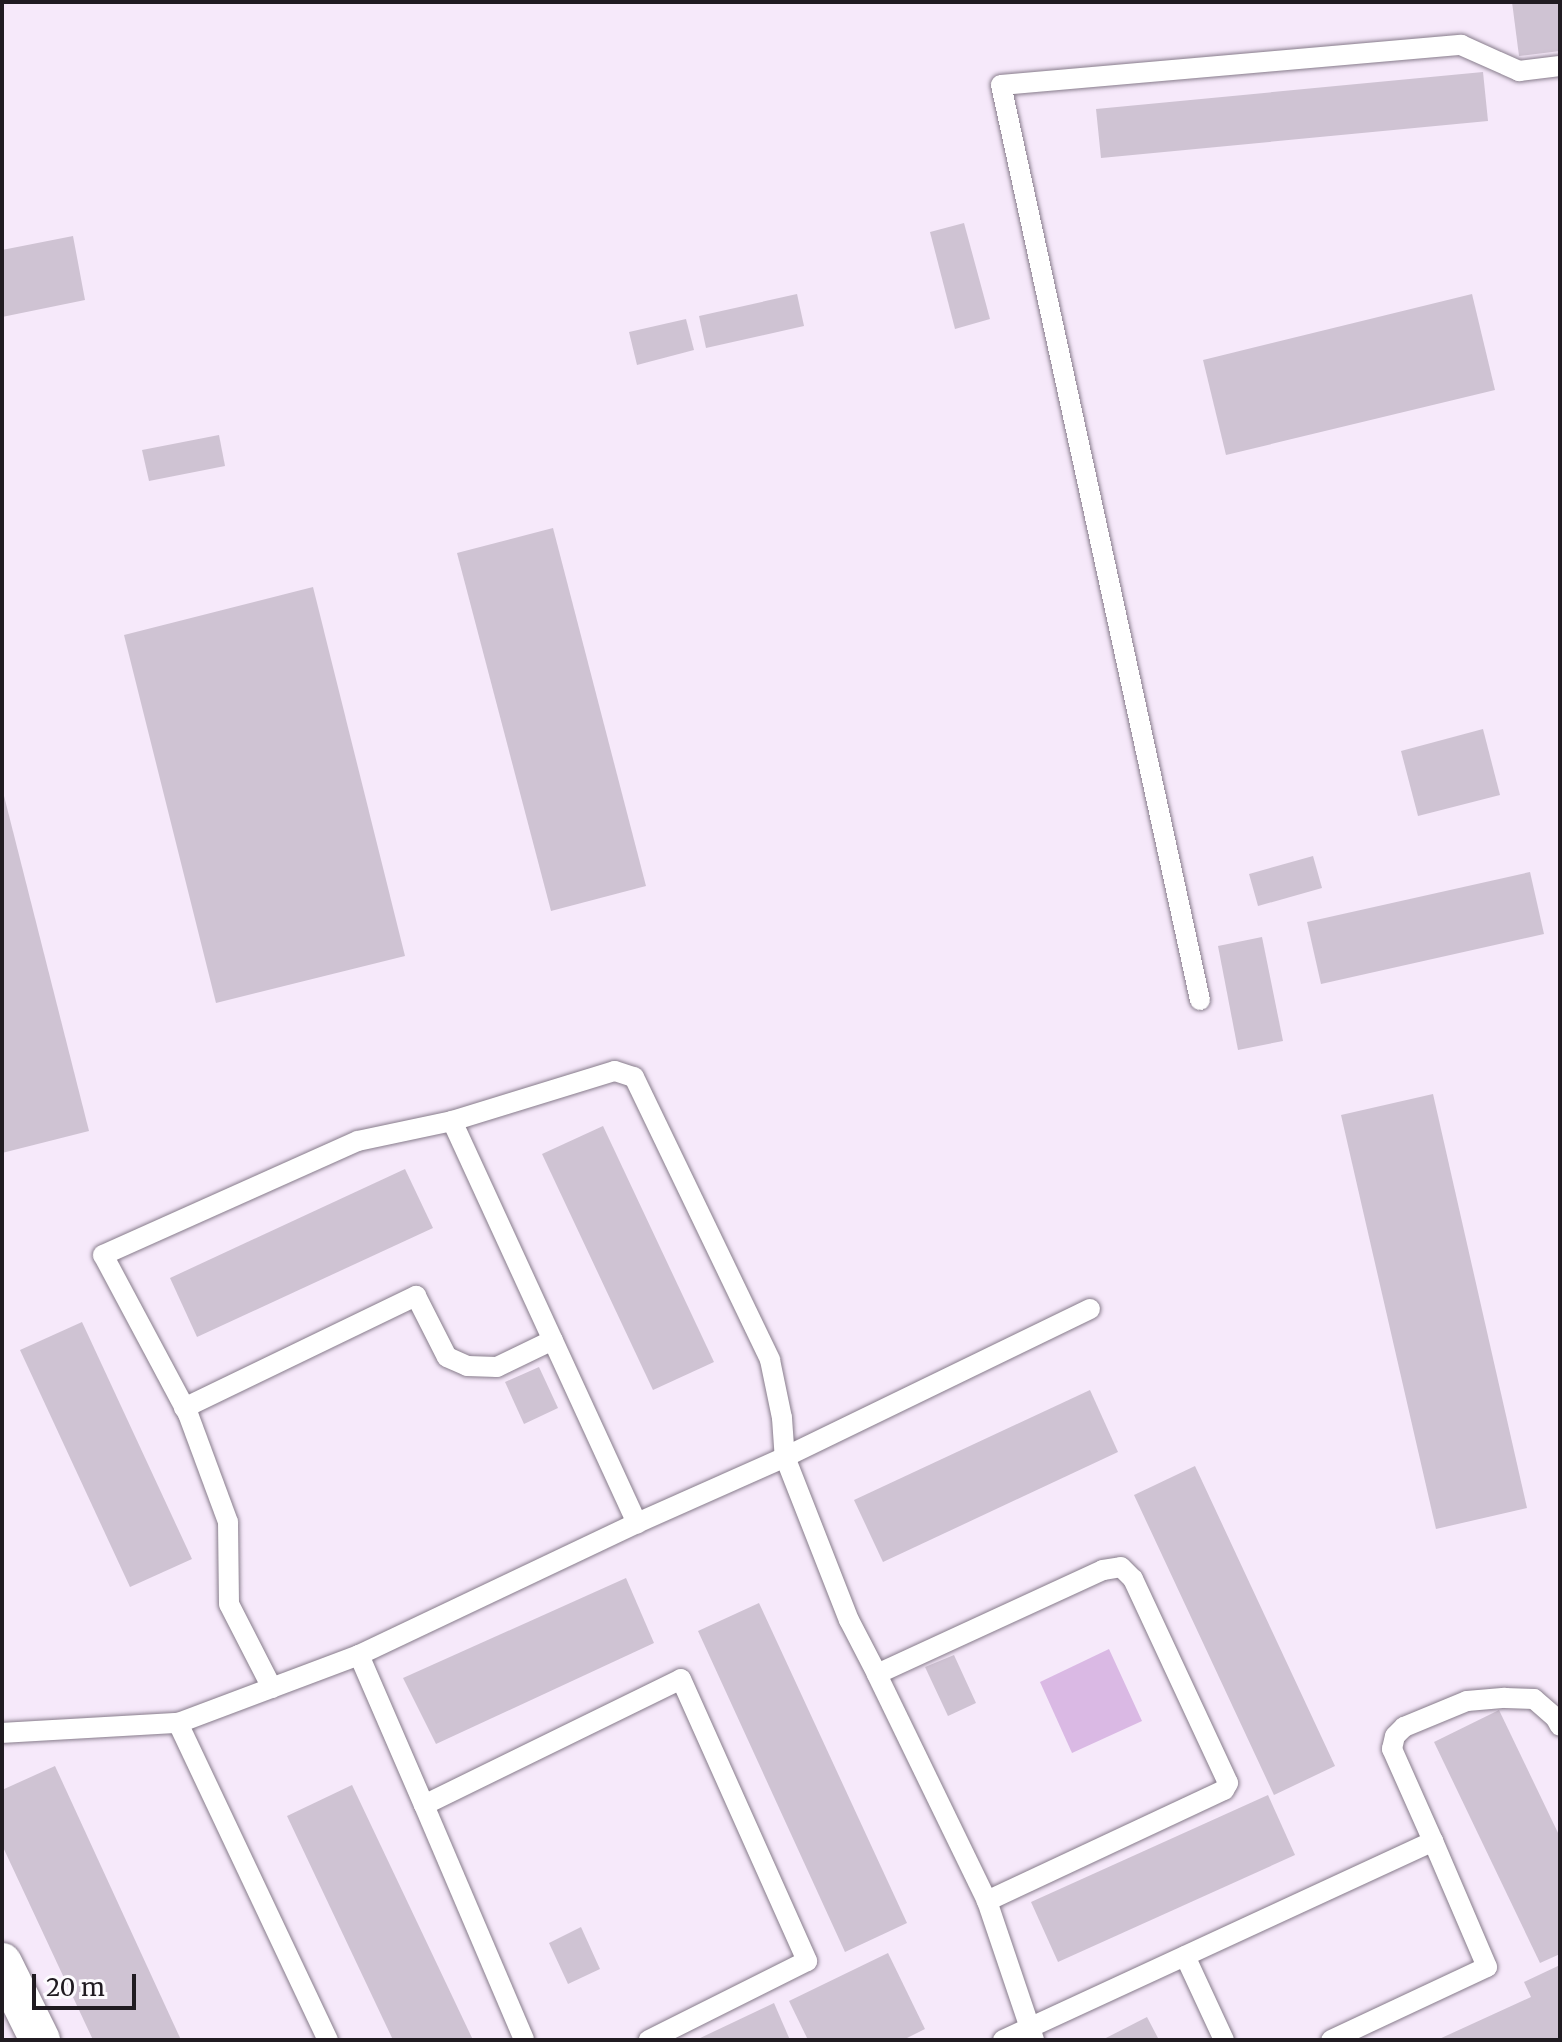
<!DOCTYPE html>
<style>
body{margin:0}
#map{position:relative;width:1562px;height:2042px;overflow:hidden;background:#f6e9fa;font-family:Merriweather,serif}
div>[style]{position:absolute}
.green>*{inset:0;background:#dab9e4}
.building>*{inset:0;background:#cfc3d3}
.roads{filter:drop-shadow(0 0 2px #877c8b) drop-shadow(0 0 2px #877c8b)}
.service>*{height:20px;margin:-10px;padding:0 10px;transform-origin:10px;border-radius:10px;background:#fff}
.minor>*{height:40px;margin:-20px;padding:0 20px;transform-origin:20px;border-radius:20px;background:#fff}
span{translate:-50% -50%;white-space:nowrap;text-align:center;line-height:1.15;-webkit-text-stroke:7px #fdfbfe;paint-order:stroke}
.frame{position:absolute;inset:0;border:4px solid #201b21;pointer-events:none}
.scale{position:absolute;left:32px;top:1974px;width:104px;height:36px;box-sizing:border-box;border:4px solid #201b21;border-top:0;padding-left:10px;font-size:24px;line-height:28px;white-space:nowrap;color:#201b21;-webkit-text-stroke:6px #fdfbfe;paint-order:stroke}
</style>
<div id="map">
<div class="green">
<i style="clip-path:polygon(1109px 1649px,1142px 1721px,1072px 1753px,1040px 1682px)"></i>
</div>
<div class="building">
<i style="clip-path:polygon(1512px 2px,1560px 2px,1560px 51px,1519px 56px)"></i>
<i style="clip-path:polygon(1483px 72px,1488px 121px,1101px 158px,1096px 109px)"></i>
<i style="clip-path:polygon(964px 223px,990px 319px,955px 329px,930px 232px)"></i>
<i style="clip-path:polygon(73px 236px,85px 300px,2px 317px,2px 250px)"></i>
<i style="clip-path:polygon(797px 294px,804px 326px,706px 348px,699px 316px)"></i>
<i style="clip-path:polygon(1472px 294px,1495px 390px,1226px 455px,1203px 360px)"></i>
<i style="clip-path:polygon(686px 319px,694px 350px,637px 365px,629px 332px)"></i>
<i style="clip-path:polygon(219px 435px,225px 466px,149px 481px,142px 450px)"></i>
<i style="clip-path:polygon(553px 528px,646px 886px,551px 911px,457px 553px)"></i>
<i style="clip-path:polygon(313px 587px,405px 956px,216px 1003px,124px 635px)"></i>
<i style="clip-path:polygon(1483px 729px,1500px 795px,1418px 816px,1401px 751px)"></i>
<i style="clip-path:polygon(2px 788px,89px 1131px,2px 1153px)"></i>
<i style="clip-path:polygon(1313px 856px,1322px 888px,1258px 906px,1249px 874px)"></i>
<i style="clip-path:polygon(1530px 872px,1544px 934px,1321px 984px,1307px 922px)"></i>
<i style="clip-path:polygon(1262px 937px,1283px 1041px,1238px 1050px,1218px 946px)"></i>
<i style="clip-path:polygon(1433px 1094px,1527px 1508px,1436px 1529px,1341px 1115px)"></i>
<i style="clip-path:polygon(603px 1126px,714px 1362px,653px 1390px,542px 1154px)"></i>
<i style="clip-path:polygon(405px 1169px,433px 1228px,197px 1337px,170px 1278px)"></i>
<i style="clip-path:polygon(82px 1322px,192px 1559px,130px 1587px,20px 1350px)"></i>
<i style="clip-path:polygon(539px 1367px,558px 1408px,524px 1424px,505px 1382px)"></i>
<i style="clip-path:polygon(1090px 1390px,1118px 1452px,883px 1562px,854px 1500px)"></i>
<i style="clip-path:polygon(1195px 1466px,1335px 1766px,1274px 1795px,1134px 1495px)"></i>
<i style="clip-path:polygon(626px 1578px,654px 1643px,436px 1744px,403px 1678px)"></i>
<i style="clip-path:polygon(759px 1603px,907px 1923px,845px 1952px,698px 1631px)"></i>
<i style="clip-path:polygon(954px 1655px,976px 1703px,948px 1716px,925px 1667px)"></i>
<i style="clip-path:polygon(1499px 1710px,1560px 1837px,1560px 1954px,1540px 1963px,1434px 1742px)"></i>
<i style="clip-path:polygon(55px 1766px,181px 2040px,93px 2040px,2px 1845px,2px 1790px)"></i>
<i style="clip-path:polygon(352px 1785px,473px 2040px,393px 2040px,287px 1816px)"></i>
<i style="clip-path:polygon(1268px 1795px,1295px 1855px,1058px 1962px,1031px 1902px)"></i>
<i style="clip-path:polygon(581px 1927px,600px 1969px,568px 1984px,549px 1943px)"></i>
<i style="clip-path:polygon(888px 1953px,925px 2029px,903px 2040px,808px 2040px,789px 2001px)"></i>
<i style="clip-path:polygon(1560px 1965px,1560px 2040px,1437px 2040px,1531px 1997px,1524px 1982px)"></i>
<i style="clip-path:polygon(774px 2003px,790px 2040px,696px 2040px)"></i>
<i style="clip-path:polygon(1147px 2017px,1159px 2040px,1102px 2040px)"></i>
</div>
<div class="roads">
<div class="service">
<i style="left:1200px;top:1000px;width:936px;rotate:-102.27deg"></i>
<i style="left:1001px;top:85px;width:462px;rotate:-5deg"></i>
<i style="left:1461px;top:45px;width:64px;rotate:24.1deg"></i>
<i style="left:1519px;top:71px;width:41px;rotate:-7deg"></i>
<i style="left:452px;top:1121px;width:170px;rotate:-17.1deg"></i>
<i style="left:615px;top:1071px;width:20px;rotate:18deg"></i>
<i style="left:634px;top:1077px;width:314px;rotate:64.3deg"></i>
<i style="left:770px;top:1360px;width:59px;rotate:78.3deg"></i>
<i style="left:782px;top:1418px;width:39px;rotate:86deg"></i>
<i style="left:785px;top:1457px;width:339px;rotate:-25.9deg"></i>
<i style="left:184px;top:1408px;width:258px;rotate:-25.8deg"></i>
<i style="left:416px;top:1296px;width:68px;rotate:63.1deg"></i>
<i style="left:447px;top:1357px;width:22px;rotate:24deg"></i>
<i style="left:467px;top:1366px;width:30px;rotate:2deg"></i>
<i style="left:497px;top:1367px;width:62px;rotate:-25.7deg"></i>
<i style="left:359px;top:1655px;width:308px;rotate:-25.4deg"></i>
<i style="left:637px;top:1523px;width:162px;rotate:-24deg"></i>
<i style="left:785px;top:1457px;width:175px;rotate:68.6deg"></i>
<i style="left:849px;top:1620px;width:61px;rotate:62.6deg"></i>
<i style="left:272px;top:1688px;width:94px;rotate:-117.1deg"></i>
<i style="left:229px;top:1604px;width:82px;rotate:-90.7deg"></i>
<i style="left:228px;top:1522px;width:115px;rotate:-110.3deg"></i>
<i style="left:188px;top:1414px;width:180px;rotate:-118.1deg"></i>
<i style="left:103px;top:1255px;width:279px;rotate:-24.1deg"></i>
<i style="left:358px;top:1141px;width:96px;rotate:-12deg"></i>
<i style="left:452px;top:1121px;width:443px;rotate:65.3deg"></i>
<i style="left:178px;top:1723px;width:351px;rotate:64.7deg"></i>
<i style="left:2px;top:1733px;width:176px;rotate:-3.3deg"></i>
<i style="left:178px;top:1723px;width:193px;rotate:-20.6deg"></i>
<i style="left:359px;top:1655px;width:163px;rotate:66.6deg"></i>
<i style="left:424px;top:1805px;width:286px;rotate:-26.1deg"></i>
<i style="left:681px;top:1679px;width:309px;rotate:65.9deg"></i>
<i style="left:807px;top:1961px;width:177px;rotate:153.4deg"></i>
<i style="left:424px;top:1805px;width:255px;rotate:66.9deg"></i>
<i style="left:1433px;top:1841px;width:101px;rotate:-114deg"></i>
<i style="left:1392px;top:1749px;width:13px;rotate:-77deg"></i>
<i style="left:1395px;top:1736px;width:13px;rotate:-45deg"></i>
<i style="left:1404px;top:1727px;width:68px;rotate:-22.4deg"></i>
<i style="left:1467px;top:1701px;width:38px;rotate:-5deg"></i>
<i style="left:1505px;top:1698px;width:29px;rotate:2deg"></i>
<i style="left:1534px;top:1699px;width:28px;rotate:41deg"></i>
<i style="left:1555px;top:1717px;width:10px;rotate:61deg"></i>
<i style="left:987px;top:1901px;width:252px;rotate:-115.9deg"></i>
<i style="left:877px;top:1674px;width:249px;rotate:-24.7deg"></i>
<i style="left:1103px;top:1570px;width:18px;rotate:-9deg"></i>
<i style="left:1121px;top:1567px;width:17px;rotate:45deg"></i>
<i style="left:1133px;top:1579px;width:225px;rotate:65deg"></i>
<i style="left:1228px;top:1783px;width:8px;rotate:120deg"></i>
<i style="left:1224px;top:1790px;width:262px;rotate:154.9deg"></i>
<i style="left:987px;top:1901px;width:147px;rotate:71.3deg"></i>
<i style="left:1185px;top:1956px;width:93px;rotate:65.1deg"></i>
<i style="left:1003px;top:2040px;width:474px;rotate:-24.8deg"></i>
<i style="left:1433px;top:1841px;width:137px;rotate:66.8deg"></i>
<i style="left:1487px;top:1967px;width:172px;rotate:154.9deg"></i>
</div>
<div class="minor">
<i style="left:2px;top:1963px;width:86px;rotate:63.7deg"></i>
</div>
</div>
<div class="frame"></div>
<div class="scale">20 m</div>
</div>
